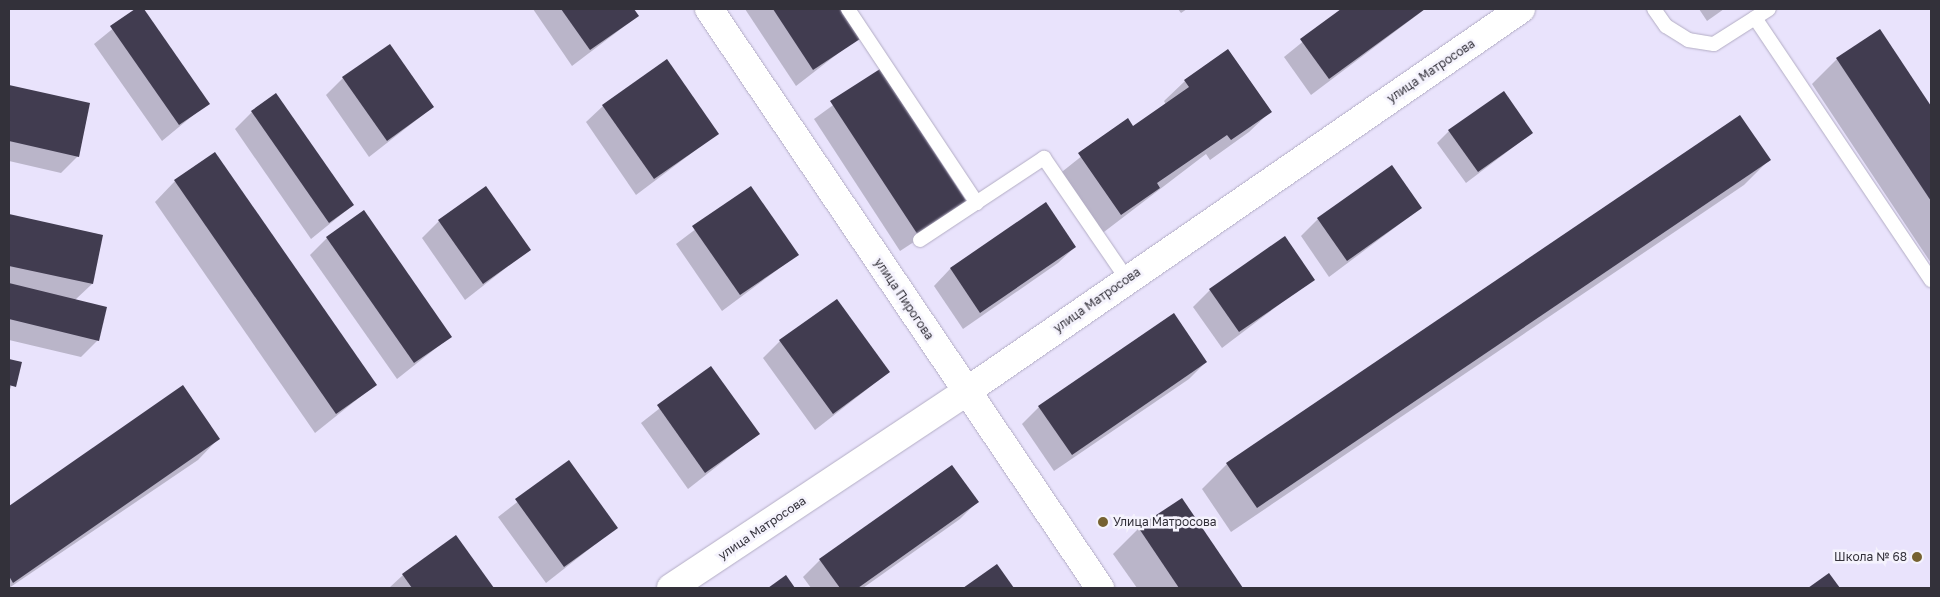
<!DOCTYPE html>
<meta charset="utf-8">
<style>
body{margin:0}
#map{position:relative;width:1940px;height:597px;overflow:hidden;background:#e9e3fc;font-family:"Golos Text",sans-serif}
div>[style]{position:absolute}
.shadow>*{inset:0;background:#0003}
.building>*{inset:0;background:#413c50}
.roads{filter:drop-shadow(0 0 1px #b3adc4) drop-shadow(0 0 1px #b3adc4)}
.service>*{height:14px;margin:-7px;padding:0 7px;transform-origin:7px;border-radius:7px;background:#fff}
.minor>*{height:28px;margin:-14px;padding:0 14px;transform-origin:14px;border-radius:14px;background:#fff}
.tertiary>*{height:28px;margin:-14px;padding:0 14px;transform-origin:14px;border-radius:14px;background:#fff}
.dots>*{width:14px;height:14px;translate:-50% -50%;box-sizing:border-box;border:2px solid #f5f3fd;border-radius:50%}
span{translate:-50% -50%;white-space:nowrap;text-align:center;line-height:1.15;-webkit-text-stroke:5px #f5f3fd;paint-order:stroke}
.street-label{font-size:12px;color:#33313a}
.poi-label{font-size:12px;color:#33313a}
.left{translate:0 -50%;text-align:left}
.right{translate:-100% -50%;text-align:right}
.frame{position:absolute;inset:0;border:10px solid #33313a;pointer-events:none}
</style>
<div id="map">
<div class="shadow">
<i style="clip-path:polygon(137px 9px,143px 9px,208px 103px,162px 141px,94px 44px)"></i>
<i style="clip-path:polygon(533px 9px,633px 9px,638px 16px,572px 66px)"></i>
<i style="clip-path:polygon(745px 9px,838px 9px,858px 38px,796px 86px)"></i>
<i style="clip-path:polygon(1178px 9px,1187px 9px,1181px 13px)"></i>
<i style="clip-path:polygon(1343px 9px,1425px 9px,1311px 95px,1284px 57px)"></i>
<i style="clip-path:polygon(1699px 9px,1724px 9px,1707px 21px)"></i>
<i style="clip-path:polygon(1879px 30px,1931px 108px,1931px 263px,1812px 84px,1837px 59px)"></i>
<i style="clip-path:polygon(880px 71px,949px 219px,900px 251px,814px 119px)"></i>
<i style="clip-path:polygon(343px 78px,433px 107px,369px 157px,326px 95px)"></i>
<i style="clip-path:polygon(1185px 81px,1270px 112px,1249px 132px,1210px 160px,1206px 154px,1100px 235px,1058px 175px,1127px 120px,1133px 128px,1166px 105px,1164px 101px)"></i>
<i style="clip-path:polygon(9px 86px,89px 104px,78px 156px,61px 173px,9px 161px)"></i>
<i style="clip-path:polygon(603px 106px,717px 134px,636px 195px,586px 122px)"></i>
<i style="clip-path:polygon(252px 112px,353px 205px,311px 239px,235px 129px)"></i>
<i style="clip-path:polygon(1449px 131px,1532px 133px,1466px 183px,1437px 143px)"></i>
<i style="clip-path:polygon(1769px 160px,1744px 185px,1231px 532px,1202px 489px,1227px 464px)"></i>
<i style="clip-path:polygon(175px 181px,375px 385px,315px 433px,155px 202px)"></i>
<i style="clip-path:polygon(750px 188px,797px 255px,722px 311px,676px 244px)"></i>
<i style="clip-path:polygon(1046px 204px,1075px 247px,1058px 263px,963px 329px,934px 286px,950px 269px)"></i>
<i style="clip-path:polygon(1421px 208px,1329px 277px,1301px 236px,1318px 219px)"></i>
<i style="clip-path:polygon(9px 216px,102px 235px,92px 284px,75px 300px,98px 340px,81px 357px,9px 340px)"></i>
<i style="clip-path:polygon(439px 221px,529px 250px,465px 300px,422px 238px)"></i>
<i style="clip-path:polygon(327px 238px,450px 337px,397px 379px,310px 255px)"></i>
<i style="clip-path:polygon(1313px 279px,1222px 348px,1193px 307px,1210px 290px)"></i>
<i style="clip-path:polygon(780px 341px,889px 372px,815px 430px,763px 358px)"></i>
<i style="clip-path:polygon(9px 360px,20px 363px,9px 392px)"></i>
<i style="clip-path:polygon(1206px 362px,1189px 379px,1054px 471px,1022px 424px,1039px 407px)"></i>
<i style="clip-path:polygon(711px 368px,758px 434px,688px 489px,641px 423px)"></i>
<i style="clip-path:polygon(182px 387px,218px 439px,198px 460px,9px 588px,9px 508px)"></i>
<i style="clip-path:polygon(569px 462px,616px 528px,546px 583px,498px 517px)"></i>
<i style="clip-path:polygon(951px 466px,977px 502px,960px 519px,863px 588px,811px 588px,803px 577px,820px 560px)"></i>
<i style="clip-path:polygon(1182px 499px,1242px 588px,1137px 588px,1113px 554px,1139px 528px)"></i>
<i style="clip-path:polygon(456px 537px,493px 588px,389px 588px,403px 575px)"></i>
</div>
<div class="building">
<i style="clip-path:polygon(135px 9px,144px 9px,210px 104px,179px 125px,110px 26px)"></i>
<i style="clip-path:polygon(561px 9px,634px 9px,639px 16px,590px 50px)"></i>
<i style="clip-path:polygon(773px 9px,840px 9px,860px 39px,813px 70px)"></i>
<i style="clip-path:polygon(1341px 9px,1425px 9px,1329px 79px,1300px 39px)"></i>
<i style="clip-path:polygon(1880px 29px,1931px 106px,1931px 201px,1836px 58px)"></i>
<i style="clip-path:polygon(390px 44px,434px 107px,387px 141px,342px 77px)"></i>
<i style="clip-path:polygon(1228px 49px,1272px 112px,1231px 140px,1227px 135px,1157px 183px,1160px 188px,1121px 215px,1078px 153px,1128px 118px,1133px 126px,1189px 87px,1184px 80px)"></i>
<i style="clip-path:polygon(667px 59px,719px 134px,654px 179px,602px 105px)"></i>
<i style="clip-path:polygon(880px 69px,967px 202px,918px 235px,830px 101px)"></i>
<i style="clip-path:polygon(9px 85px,90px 103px,79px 157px,9px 141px)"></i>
<i style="clip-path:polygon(1504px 91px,1533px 133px,1478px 172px,1448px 130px)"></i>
<i style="clip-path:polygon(276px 93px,354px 205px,329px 223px,251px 111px)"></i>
<i style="clip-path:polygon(1740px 115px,1771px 160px,1257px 508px,1226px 463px)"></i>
<i style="clip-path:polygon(215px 152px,377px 385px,336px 414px,174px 180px)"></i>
<i style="clip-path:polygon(1392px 165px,1422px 208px,1347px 261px,1317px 218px)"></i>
<i style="clip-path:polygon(486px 186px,531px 250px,483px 284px,438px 220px)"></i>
<i style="clip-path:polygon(751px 186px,799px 255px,740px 295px,692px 226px)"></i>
<i style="clip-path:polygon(1046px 202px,1076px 247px,980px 313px,950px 268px)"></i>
<i style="clip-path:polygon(364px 210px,452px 337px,414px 363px,326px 237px)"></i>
<i style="clip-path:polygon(9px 214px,103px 235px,93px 284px,9px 266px)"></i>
<i style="clip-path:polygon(1285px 236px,1315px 280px,1239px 332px,1209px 289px)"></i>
<i style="clip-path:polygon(9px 283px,107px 307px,99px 341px,9px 319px)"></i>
<i style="clip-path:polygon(837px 299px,890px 372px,833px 414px,779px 340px)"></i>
<i style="clip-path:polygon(1174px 313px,1207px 362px,1072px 455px,1038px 406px)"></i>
<i style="clip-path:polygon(9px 359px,22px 362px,16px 387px,9px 385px)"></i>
<i style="clip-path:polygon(711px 366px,760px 434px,705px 473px,657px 405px)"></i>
<i style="clip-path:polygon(183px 385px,220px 439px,13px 583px,9px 576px,9px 506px)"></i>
<i style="clip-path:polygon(569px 460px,618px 528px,564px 567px,515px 499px)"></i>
<i style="clip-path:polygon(952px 465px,979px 502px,858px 588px,840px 588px,819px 559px)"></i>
<i style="clip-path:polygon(1182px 498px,1243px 588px,1179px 588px,1138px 527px)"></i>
<i style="clip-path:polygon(456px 535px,494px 588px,412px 588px,402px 574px)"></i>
<i style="clip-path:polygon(997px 564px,1014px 588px,963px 588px)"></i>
<i style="clip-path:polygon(1829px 573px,1840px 588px,1808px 588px)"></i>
<i style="clip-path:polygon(786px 575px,795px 588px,768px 588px)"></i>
</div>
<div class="roads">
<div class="service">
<i style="left:848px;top:9px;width:233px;rotate:56.4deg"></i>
<i style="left:1654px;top:9px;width:21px;rotate:55deg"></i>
<i style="left:1666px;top:26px;width:26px;rotate:32deg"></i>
<i style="left:1688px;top:40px;width:26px;rotate:9deg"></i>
<i style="left:1714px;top:44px;width:65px;rotate:-32.5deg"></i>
<i style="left:1755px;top:18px;width:316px;rotate:56.1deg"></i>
<i style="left:920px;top:240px;width:149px;rotate:-33.5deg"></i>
<i style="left:1044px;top:158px;width:147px;rotate:55.6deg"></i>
</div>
<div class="minor">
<i style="left:671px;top:588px;width:356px;rotate:-33.6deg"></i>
<i style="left:967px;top:391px;width:673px;rotate:-34.59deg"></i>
</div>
<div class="tertiary">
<i style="left:709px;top:9px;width:699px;rotate:55.97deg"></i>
</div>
</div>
<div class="dots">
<i style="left:1103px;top:522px;background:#766231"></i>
<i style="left:1917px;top:557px;background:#766231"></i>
</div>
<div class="street-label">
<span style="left:1431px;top:71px;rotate:-34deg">улица Матросова</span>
<span style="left:904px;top:299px;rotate:56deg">улица Пирогова</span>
<span style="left:1097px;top:300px;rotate:-35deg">улица Матросова</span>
<span style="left:762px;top:528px;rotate:-34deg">улица Матросова</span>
</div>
<div class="poi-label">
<span class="left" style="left:1113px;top:522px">Улица Матросова</span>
<span class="right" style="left:1907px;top:557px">Школа № 68</span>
</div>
<div class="frame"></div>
</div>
